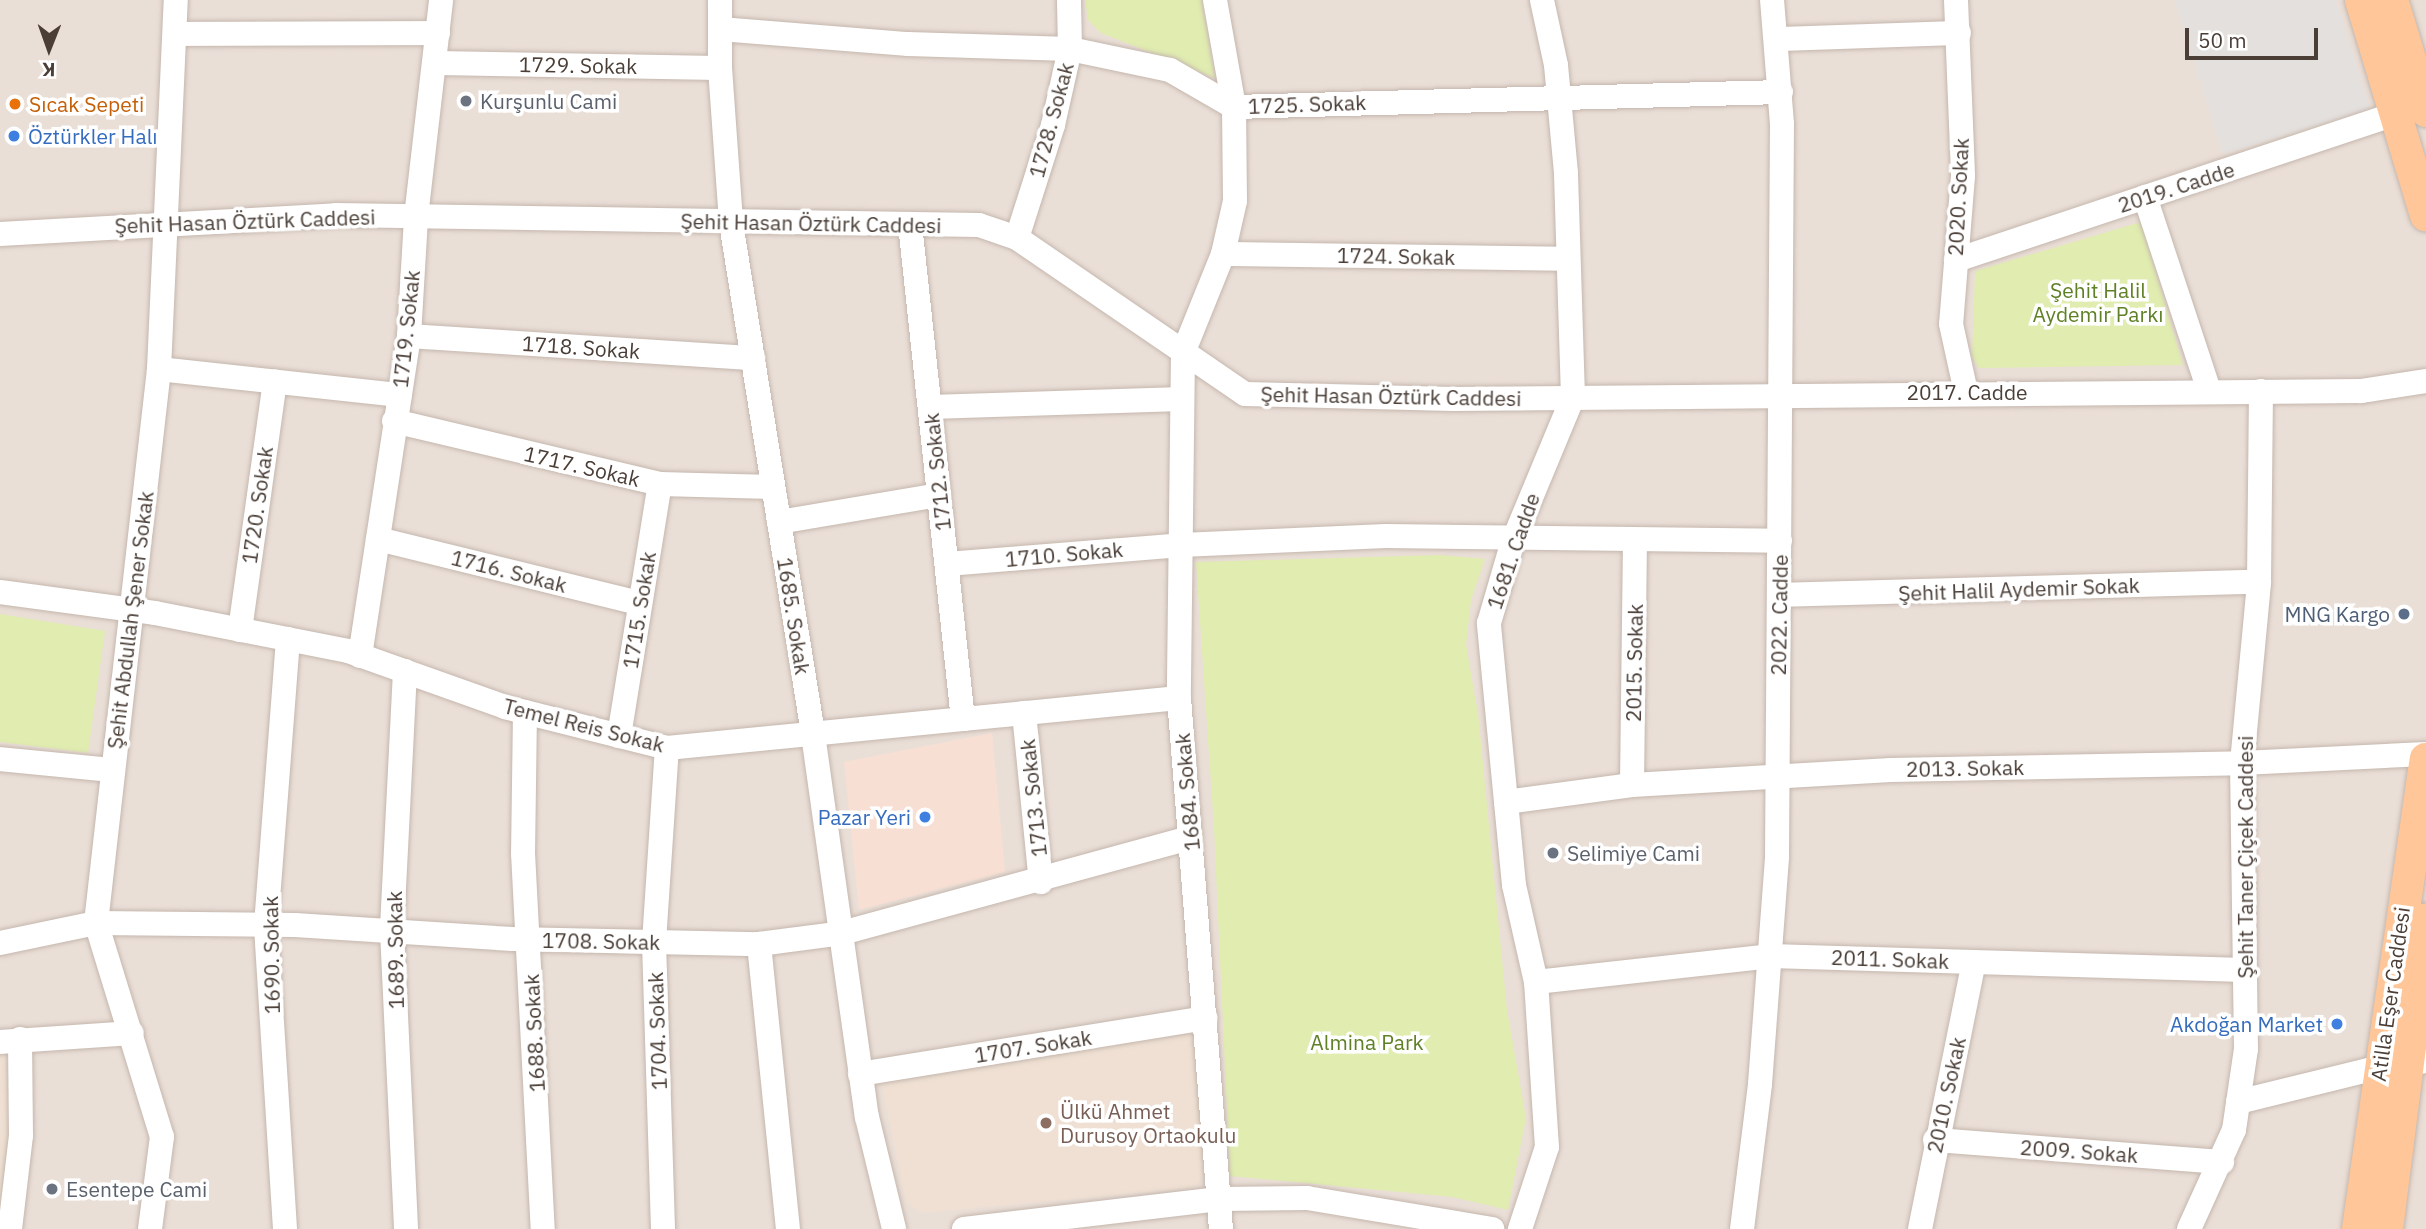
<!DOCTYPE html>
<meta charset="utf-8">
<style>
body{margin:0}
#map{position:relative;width:2426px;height:1229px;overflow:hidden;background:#f5efe9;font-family:"IBM Plex Sans",sans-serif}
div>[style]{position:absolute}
.residential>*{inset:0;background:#eadfd7}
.commercial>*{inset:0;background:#f8dfd4}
.education>*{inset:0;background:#efe0d3}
.green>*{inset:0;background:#e0ecb0}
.parking>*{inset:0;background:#e4e0de}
.roads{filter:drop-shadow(0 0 2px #c5b7ae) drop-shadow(0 0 2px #c5b7ae)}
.minor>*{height:24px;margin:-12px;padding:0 12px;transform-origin:12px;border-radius:12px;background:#fff}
.major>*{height:32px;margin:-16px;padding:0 16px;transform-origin:16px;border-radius:16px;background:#ffc799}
.dots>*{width:19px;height:19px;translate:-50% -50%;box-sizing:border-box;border:4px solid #fff;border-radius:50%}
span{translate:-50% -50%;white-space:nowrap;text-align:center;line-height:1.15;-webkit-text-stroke:7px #fff;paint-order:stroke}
.street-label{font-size:21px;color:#4a3e37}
.worship-label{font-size:21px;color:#5b616d}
.left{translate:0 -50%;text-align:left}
.food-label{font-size:21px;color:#c56008}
.shop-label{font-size:21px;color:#366cbe}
.right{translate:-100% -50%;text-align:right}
.park-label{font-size:21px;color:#5f8025}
.service-label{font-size:21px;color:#4e5e75}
.education-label{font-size:21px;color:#785e54}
.north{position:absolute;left:14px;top:14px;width:70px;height:70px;-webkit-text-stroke:5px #fff;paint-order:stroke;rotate:181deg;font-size:19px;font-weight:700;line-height:28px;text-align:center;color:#4a3e37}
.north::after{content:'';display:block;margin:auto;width:24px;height:32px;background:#4a3e37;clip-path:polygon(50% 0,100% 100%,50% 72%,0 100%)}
.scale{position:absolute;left:2185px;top:28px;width:133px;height:32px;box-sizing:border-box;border:4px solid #4a3e37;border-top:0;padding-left:9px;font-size:21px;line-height:24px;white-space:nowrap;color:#4a3e37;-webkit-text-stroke:5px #fff;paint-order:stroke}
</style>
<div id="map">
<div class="residential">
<i style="clip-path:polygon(0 0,2426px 0,2426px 1229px,0 1229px)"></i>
</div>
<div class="commercial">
<i style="clip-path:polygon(992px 733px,1005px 872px,859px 910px,844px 762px)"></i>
</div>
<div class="education">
<i style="clip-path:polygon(1195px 1032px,1205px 1170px,1195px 1188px,921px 1213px,906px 1202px,880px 1077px)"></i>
<i style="clip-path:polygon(9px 1052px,12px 1123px,0 1228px,0 1053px)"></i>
</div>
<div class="green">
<i style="clip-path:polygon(1085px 0,1202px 0,1215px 78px,1101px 33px,1088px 20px)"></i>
<i style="clip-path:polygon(2141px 222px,2183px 365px,1979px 368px,1972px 357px,1975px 271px)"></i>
<i style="clip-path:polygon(1440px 555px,1485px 559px,1471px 600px,1466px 645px,1478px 714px,1507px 1010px,1526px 1118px,1508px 1210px,1453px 1197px,1230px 1176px,1214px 828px,1196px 562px)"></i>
<i style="clip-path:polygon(0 614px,105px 631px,88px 753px,0 742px)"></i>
</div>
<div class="parking">
<i style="clip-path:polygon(2174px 0,2336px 0,2370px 109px,2223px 154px)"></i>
</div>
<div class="roads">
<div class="minor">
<i style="left:720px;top:0;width:68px;rotate:90deg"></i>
<i style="left:720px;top:68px;width:155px;rotate:85.9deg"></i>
<i style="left:731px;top:223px;width:510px;rotate:80.87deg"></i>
<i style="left:812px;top:727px;width:394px;rotate:82deg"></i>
<i style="left:867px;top:1117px;width:115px;rotate:76.4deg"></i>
<i style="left:1215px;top:0;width:109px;rotate:79.9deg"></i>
<i style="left:1234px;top:107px;width:94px;rotate:89.4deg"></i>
<i style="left:1235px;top:201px;width:54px;rotate:102.8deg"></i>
<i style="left:1223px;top:254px;width:107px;rotate:112deg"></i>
<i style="left:1183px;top:353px;width:345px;rotate:90.7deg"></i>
<i style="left:1179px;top:698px;width:533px;rotate:85.48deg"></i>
<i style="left:1956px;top:0;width:176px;rotate:87.7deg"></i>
<i style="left:1963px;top:176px;width:148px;rotate:94.6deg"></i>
<i style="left:1951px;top:324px;width:70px;rotate:77.6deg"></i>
<i style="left:720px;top:29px;width:189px;rotate:4.6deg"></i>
<i style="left:908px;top:44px;width:162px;rotate:1.8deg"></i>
<i style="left:1070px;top:49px;width:102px;rotate:11.9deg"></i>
<i style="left:1170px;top:70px;width:74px;rotate:30deg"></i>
<i style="left:1234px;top:107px;width:547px;rotate:-1.57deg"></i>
<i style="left:175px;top:34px;width:263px;rotate:-0.2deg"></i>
<i style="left:1778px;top:39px;width:181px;rotate:-1.9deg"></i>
<i style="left:435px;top:63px;width:285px;rotate:1deg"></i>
<i style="left:2145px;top:197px;width:204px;rotate:71.7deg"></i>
<i style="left:910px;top:224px;width:498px;rotate:83.9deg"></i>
<i style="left:0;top:234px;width:337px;rotate:-3.2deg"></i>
<i style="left:336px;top:215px;width:643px;rotate:0.89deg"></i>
<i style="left:979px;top:225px;width:40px;rotate:18.9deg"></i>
<i style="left:1017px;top:238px;width:276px;rotate:34.4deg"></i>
<i style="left:1245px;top:394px;width:208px;rotate:1.4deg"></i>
<i style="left:1453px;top:399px;width:908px;rotate:-0.5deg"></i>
<i style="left:2361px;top:391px;width:66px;rotate:-8.7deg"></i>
<i style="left:1017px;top:238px;width:119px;rotate:-72.3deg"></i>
<i style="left:1053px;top:125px;width:78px;rotate:-77.4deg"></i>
<i style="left:1070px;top:49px;width:49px;rotate:-91.2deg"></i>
<i style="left:1223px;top:254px;width:345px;rotate:0.8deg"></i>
<i style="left:1956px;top:260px;width:463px;rotate:-18.4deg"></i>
<i style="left:409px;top:336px;width:345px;rotate:3.7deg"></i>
<i style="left:159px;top:369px;width:242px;rotate:6.2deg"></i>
<i style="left:930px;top:407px;width:252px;rotate:-1.8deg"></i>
<i style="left:394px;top:421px;width:273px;rotate:13.3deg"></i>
<i style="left:660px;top:484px;width:113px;rotate:1.5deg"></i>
<i style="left:779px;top:522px;width:162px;rotate:-9.6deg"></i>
<i style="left:378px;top:539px;width:269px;rotate:13.8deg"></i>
<i style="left:947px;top:564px;width:235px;rotate:-4.6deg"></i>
<i style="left:1181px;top:545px;width:205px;rotate:-2.5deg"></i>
<i style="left:1386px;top:536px;width:394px;rotate:0.7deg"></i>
<i style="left:0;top:592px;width:156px;rotate:7.7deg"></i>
<i style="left:155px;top:613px;width:197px;rotate:11.1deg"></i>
<i style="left:348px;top:651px;width:167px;rotate:19.6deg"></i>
<i style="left:505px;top:707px;width:167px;rotate:14.2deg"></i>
<i style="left:667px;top:748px;width:514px;rotate:-5.58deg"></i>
<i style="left:1779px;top:595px;width:480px;rotate:-1.6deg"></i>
<i style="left:240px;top:630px;width:251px;rotate:-82deg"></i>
<i style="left:360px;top:656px;width:324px;rotate:-81.3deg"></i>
<i style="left:409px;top:336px;width:119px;rotate:-86.6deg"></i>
<i style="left:416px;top:217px;width:218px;rotate:-83.4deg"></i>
<i style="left:405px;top:671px;width:260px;rotate:92.9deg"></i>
<i style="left:392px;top:931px;width:298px;rotate:87.3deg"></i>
<i style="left:525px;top:712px;width:141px;rotate:90.8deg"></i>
<i style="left:523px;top:853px;width:377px;rotate:87deg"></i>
<i style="left:1024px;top:713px;width:170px;rotate:84.3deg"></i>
<i style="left:619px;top:736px;width:255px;rotate:-80.8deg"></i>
<i style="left:0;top:759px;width:113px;rotate:5.6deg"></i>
<i style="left:1632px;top:785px;width:244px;rotate:-89.3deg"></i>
<i style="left:1506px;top:802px;width:127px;rotate:-7.7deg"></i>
<i style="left:1632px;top:785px;width:259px;rotate:-3.3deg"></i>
<i style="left:1891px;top:770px;width:351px;rotate:-1.1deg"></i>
<i style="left:2242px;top:763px;width:184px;rotate:-2.8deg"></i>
<i style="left:0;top:943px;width:98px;rotate:-11.8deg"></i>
<i style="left:96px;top:923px;width:199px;rotate:0.6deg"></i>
<i style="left:295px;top:925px;width:218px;rotate:3.7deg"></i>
<i style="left:513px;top:939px;width:246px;rotate:1.2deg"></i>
<i style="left:759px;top:944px;width:84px;rotate:-7.5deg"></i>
<i style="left:842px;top:933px;width:361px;rotate:-15.3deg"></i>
<i style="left:759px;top:944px;width:286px;rotate:84.2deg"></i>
<i style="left:1536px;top:982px;width:235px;rotate:-6.3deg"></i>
<i style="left:1770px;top:956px;width:475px;rotate:1.7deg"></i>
<i style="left:0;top:1042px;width:132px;rotate:-3.9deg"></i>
<i style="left:860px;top:1074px;width:350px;rotate:-9.2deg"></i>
<i style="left:2238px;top:1102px;width:146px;rotate:-13.8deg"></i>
<i style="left:2380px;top:1067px;width:46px;rotate:-7.4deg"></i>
<i style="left:1935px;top:1140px;width:288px;rotate:4.4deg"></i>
<i style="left:10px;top:1229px;width:94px;rotate:-83.3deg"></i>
<i style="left:21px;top:1136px;width:97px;rotate:-90.6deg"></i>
<i style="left:150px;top:1229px;width:93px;rotate:-82.6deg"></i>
<i style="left:162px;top:1137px;width:224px;rotate:-107.1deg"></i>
<i style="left:96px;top:923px;width:558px;rotate:-83.51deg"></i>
<i style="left:159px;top:369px;width:369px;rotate:-87.4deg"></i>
<i style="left:285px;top:1229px;width:305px;rotate:-93.6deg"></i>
<i style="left:266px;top:925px;width:287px;rotate:-85.6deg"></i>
<i style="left:663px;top:1229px;width:287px;rotate:-91.8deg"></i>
<i style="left:654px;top:942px;width:194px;rotate:-86.2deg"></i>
<i style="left:964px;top:1229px;width:257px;rotate:-6.7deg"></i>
<i style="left:1219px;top:1199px;width:88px;rotate:-0.7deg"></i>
<i style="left:1307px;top:1198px;width:188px;rotate:9.5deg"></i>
<i style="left:1520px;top:1229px;width:86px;rotate:-71.8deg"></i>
<i style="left:1547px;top:1147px;width:165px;rotate:-93.8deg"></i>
<i style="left:1536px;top:982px;width:99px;rotate:-102.8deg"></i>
<i style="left:1514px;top:885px;width:263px;rotate:-95.5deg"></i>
<i style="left:1489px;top:623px;width:85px;rotate:-73.7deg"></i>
<i style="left:1513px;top:541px;width:156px;rotate:-67.4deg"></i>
<i style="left:1573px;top:397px;width:224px;rotate:-91.8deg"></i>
<i style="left:1566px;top:173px;width:108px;rotate:-95.3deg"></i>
<i style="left:1556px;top:65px;width:66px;rotate:-102.2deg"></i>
<i style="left:1742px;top:1229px;width:146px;rotate:-82.9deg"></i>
<i style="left:1760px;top:1084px;width:228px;rotate:-85.7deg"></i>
<i style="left:1777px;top:857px;width:733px;rotate:-89.61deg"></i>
<i style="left:1782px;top:124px;width:124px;rotate:-94.6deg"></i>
<i style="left:1920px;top:1229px;width:272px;rotate:-78.6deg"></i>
<i style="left:2189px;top:1229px;width:109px;rotate:-65.6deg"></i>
<i style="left:2234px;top:1130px;width:82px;rotate:-81.6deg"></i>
<i style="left:2246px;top:1049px;width:286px;rotate:-90.8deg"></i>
<i style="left:2242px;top:763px;width:182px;rotate:-84.6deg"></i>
<i style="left:2259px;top:582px;width:191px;rotate:-89.4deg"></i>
</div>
<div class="major">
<i style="left:2361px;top:0;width:225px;rotate:73.2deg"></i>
<i style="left:2392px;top:0;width:116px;rotate:73deg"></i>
<i style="left:2358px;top:1229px;width:475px;rotate:-81.8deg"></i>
<i style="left:2387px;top:1229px;width:312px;rotate:-82.8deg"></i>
</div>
</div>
<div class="dots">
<i style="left:466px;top:101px;background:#6b7280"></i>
<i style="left:15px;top:104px;background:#e8710a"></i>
<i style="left:14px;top:136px;background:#3f7fe0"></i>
<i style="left:2404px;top:614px;background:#5c6f8a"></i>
<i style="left:925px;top:817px;background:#3f7fe0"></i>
<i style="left:1553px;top:853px;background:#6b7280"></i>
<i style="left:2337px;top:1024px;background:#3f7fe0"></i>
<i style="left:1046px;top:1123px;background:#8d6e63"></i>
<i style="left:52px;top:1189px;background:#6b7280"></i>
</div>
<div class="street-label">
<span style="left:578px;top:65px;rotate:1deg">1729. Sokak</span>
<span style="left:1307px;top:104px;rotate:-2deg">1725. Sokak</span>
<span style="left:1051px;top:120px;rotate:-75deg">1728. Sokak</span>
<span style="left:2176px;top:187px;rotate:-18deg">2019. Cadde</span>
<span style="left:1958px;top:197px;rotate:-87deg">2020. Sokak</span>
<span style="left:245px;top:221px;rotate:-2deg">Şehit Hasan Öztürk Caddesi</span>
<span style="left:811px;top:223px;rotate:1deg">Şehit Hasan Öztürk Caddesi</span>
<span style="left:1396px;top:256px;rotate:1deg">1724. Sokak</span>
<span style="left:406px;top:329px;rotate:-84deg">1719. Sokak</span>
<span style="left:581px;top:347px;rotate:4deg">1718. Sokak</span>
<span style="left:1967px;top:392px">2017. Cadde</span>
<span style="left:1391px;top:396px;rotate:1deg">Şehit Hasan Öztürk Caddesi</span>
<span style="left:582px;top:466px;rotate:13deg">1717. Sokak</span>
<span style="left:937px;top:472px;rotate:-96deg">1712. Sokak</span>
<span style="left:257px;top:505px;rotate:-82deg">1720. Sokak</span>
<span style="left:1513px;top:551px;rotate:-71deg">1681. Cadde</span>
<span style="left:1064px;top:554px;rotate:-5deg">1710. Sokak</span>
<span style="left:509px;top:571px;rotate:14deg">1716. Sokak</span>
<span style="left:2019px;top:589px;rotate:-2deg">Şehit Halil Aydemir Sokak</span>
<span style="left:639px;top:610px;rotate:-81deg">1715. Sokak</span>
<span style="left:1779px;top:615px;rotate:-89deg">2022. Cadde</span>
<span style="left:794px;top:616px;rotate:81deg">1685. Sokak</span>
<span style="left:130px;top:620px;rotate:-83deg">Şehit Abdullah Şener Sokak</span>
<span style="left:1634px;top:663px;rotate:-89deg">2015. Sokak</span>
<span style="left:584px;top:725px;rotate:14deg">Temel Reis Sokak</span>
<span style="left:1965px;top:768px;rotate:-1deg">2013. Sokak</span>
<span style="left:1187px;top:792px;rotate:-95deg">1684. Sokak</span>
<span style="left:1033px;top:798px;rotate:-96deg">1713. Sokak</span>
<span style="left:2245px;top:857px;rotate:-90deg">Şehit Taner Çiçek Caddesi</span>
<span style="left:601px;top:941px;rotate:1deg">1708. Sokak</span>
<span style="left:395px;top:950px;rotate:-91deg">1689. Sokak</span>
<span style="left:271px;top:955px;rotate:-91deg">1690. Sokak</span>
<span style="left:1890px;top:959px;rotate:2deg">2011. Sokak</span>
<span style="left:2390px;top:994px;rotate:-82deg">Atilla Eşer Caddesi</span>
<span style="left:657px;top:1031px;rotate:-92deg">1704. Sokak</span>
<span style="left:534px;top:1033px;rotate:-93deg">1688. Sokak</span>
<span style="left:1033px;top:1046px;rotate:-9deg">1707. Sokak</span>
<span style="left:1946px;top:1095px;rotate:-78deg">2010. Sokak</span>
<span style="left:2079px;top:1151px;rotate:4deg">2009. Sokak</span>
</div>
<div class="worship-label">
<span class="left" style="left:480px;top:101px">Kurşunlu Cami</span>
<span class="left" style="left:1567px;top:853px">Selimiye Cami</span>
<span class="left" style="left:66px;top:1189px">Esentepe Cami</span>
</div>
<div class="food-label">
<span class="left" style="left:29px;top:104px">Sıcak Sepeti</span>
</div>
<div class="shop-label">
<span class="left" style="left:28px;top:136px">Öztürkler Halı</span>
<span class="right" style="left:911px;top:817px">Pazar Yeri</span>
<span class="right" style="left:2323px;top:1024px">Akdoğan Market</span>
</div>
<div class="park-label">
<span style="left:2098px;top:302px">Şehit Halil<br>Aydemir Parkı</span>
<span style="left:1367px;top:1042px">Almina Park</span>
</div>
<div class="service-label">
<span class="right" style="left:2390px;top:614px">MNG Kargo</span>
</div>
<div class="education-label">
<span class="left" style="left:1060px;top:1123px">Ülkü Ahmet<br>Durusoy Ortaokulu</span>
</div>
<div class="north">K</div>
<div class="scale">50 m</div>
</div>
